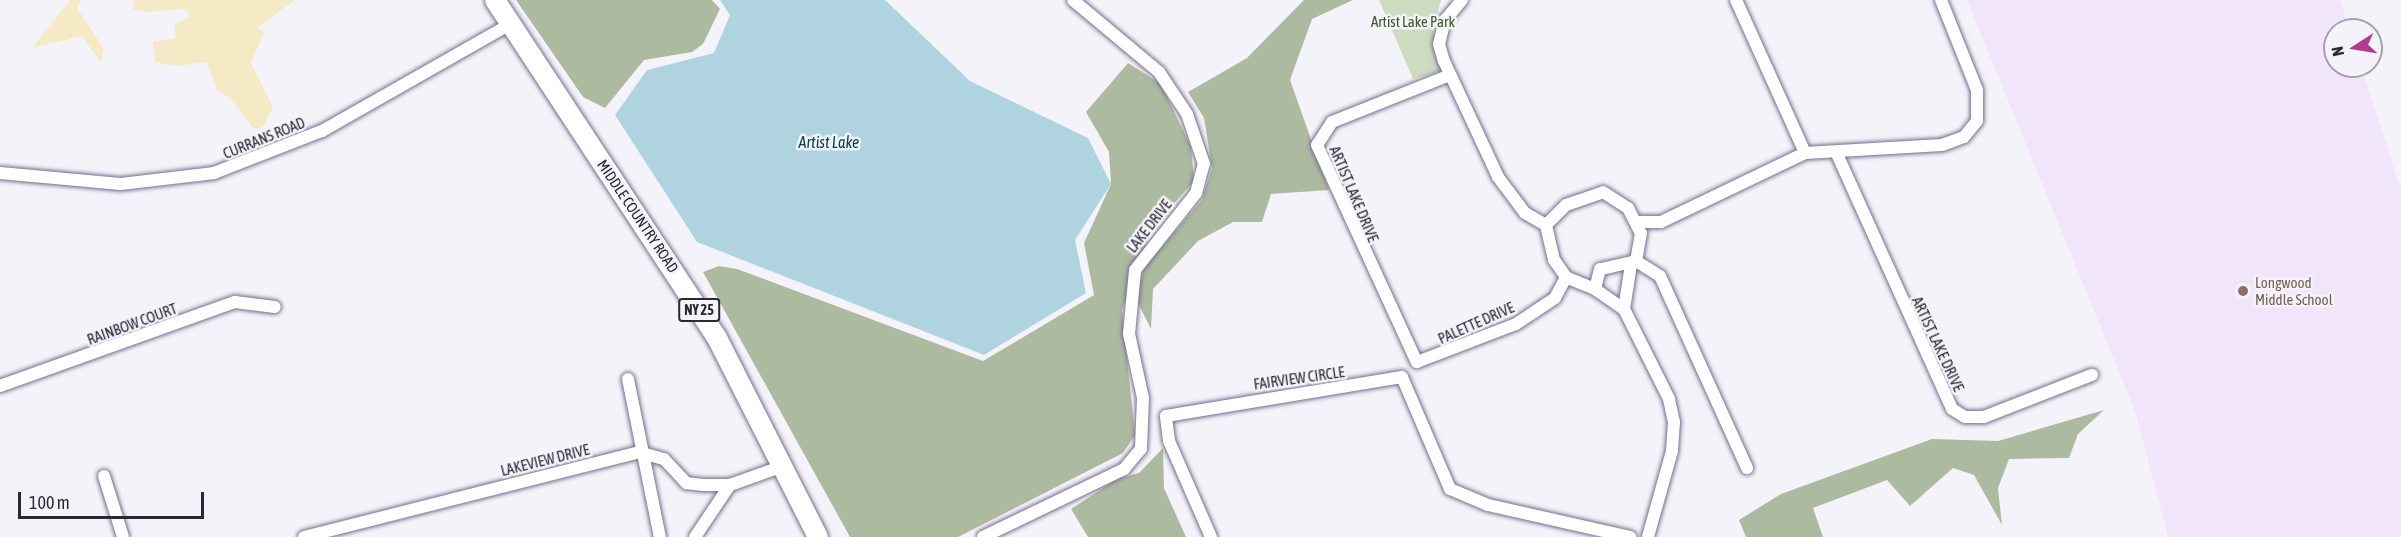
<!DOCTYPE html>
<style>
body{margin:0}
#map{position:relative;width:2401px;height:537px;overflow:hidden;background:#f5f3fa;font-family:"Asap Condensed",sans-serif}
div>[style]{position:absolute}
.education>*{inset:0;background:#f1e5f9}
.green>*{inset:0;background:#cddcc0}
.forest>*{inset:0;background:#acbb9f}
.sand>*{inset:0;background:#f4eac5}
.water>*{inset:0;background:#afd4e0}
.roads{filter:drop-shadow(0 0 2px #786d8d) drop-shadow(0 0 2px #786d8d)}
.minor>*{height:12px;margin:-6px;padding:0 6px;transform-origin:6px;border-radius:6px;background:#fff}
.primary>*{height:20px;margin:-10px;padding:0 10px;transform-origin:10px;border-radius:10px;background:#fff}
.dots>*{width:16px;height:16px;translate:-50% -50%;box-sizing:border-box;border:3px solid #f5f3fa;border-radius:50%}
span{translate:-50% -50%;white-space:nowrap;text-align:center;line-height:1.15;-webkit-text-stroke:5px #f5f3fa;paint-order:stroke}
.shield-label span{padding:2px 4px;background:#f5f3fa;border:2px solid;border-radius:4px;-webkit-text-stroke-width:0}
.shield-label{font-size:14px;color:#2c2735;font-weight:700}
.park-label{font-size:15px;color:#41562a}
.street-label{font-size:15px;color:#2c2735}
.education-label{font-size:15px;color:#785e54}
.left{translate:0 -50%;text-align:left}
.water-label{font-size:16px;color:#09414e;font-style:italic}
.north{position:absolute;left:2323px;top:18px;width:60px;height:60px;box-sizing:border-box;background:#f5f3fa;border:2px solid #a5a1ab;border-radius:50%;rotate:258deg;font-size:16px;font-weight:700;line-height:24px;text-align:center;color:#2c2735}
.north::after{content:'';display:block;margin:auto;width:21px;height:27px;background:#b33b8f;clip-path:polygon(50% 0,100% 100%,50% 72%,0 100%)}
.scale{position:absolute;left:18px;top:492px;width:186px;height:27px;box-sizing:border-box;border:3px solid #2c2735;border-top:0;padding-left:8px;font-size:18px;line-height:21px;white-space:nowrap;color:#2c2735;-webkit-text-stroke:4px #f5f3fa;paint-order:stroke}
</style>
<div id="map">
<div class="education">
<i style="clip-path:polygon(1967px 0,2340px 0,2350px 30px,2335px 30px,2335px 66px,2361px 66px,2401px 190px,2401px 537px,2168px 537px,2135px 411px)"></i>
</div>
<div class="green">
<i style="clip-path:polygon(1379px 0,1441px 0,1433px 30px,1441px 71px,1413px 79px)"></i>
</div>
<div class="forest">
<i style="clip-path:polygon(516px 0,712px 0,720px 9px,703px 44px,692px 52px,644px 60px,605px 108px,583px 97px)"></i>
<i style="clip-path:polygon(1304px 0,1353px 0,1312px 19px,1290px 80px,1329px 190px,1271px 194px,1262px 222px,1233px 222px,1198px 241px,1153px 289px,1151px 329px,1136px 299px,1144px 268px,1202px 200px,1212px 168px,1204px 118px,1188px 92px,1247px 58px)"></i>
<i style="clip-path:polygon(1128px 63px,1161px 84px,1191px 147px,1194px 181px,1152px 228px,1122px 310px,1135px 435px,1123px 453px,958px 537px,850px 537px,703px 272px,719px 266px,737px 269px,983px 361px,1094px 295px,1084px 243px,1111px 184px,1109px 152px,1086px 112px)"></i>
<i style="clip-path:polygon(2104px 410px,2078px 434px,2069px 458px,2009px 459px,1998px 488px,2002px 525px,1974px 475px,1953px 468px,1910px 506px,1887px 480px,1813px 508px,1823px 537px,1746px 537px,1739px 520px,1781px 494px,1932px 439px,1998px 441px)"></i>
<i style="clip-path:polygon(1163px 448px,1164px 488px,1186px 537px,1088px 537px,1071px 509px,1117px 479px,1139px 473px)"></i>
</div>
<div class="sand">
<i style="clip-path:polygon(70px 0,82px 0,77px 8px,104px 49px,101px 63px,82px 36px,32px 48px)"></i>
<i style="clip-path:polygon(134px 0,295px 0,258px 27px,264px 33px,251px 63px,273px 107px,263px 127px,254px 129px,230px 98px,217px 90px,206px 62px,177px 66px,155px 62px,153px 41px,175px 39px,174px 25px,189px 17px,187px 9px,146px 12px,133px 9px)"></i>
</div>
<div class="water">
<i style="clip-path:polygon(720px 0,885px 0,970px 81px,1088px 138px,1111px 184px,1075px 240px,1086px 293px,984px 355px,697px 242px,615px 115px,647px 70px,714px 53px,730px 15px)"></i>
</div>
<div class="roads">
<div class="minor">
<i style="left:1462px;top:0;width:26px;rotate:130deg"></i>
<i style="left:1445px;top:20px;width:25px;rotate:104deg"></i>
<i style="left:1439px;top:44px;width:18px;rotate:74deg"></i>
<i style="left:1444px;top:61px;width:128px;rotate:65deg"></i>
<i style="left:1498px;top:177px;width:45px;rotate:53.1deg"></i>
<i style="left:1525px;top:213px;width:24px;rotate:30deg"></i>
<i style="left:1736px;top:0;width:168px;rotate:65.7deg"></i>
<i style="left:1450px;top:75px;width:127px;rotate:158.3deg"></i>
<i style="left:1332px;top:122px;width:27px;rotate:123deg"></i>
<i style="left:1317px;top:145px;width:239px;rotate:65.3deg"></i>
<i style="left:1417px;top:362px;width:106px;rotate:-21deg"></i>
<i style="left:1516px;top:324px;width:47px;rotate:-33.7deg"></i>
<i style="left:1555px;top:298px;width:24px;rotate:-62deg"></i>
<i style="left:1837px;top:154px;width:280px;rotate:65.7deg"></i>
<i style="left:1952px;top:409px;width:15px;rotate:32deg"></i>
<i style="left:1965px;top:417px;width:19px"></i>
<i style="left:1984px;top:417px;width:116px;rotate:-21.3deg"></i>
<i style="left:0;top:173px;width:121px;rotate:5.2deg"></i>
<i style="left:121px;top:184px;width:94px;rotate:-6.7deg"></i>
<i style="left:214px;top:173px;width:116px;rotate:-21.3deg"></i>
<i style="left:322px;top:131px;width:219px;rotate:-29.6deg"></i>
<i style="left:1603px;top:192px;width:30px;rotate:33deg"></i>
<i style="left:1628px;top:208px;width:28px;rotate:63deg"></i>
<i style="left:1641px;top:233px;width:28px;rotate:100deg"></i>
<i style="left:1636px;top:261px;width:37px;rotate:167deg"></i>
<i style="left:1600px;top:269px;width:21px;rotate:104deg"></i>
<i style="left:1595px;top:289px;width:31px;rotate:-158deg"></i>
<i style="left:1566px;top:277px;width:21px;rotate:-125deg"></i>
<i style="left:1554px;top:260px;width:36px;rotate:-103deg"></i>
<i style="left:1546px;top:225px;width:28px;rotate:-45deg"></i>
<i style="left:1566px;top:205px;width:39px;rotate:-19deg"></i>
<i style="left:1639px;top:222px;width:22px"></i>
<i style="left:1661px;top:222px;width:160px;rotate:-25.6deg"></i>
<i style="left:1805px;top:153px;width:137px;rotate:-3.3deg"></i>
<i style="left:1942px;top:145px;width:23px;rotate:-20deg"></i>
<i style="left:1964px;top:137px;width:21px;rotate:-51deg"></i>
<i style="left:1977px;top:121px;width:31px;rotate:-90deg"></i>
<i style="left:1977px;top:90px;width:97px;rotate:-111.8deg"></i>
<i style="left:1636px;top:261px;width:28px;rotate:32deg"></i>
<i style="left:1660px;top:276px;width:211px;rotate:65.6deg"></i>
<i style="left:1595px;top:289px;width:35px;rotate:35deg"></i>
<i style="left:1624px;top:309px;width:45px;rotate:-81deg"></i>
<i style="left:1624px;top:309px;width:101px;rotate:63.4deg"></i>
<i style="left:1669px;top:399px;width:24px;rotate:78deg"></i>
<i style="left:1674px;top:422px;width:29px;rotate:94deg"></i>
<i style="left:1672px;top:451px;width:89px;rotate:105.6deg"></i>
<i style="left:628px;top:379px;width:161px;rotate:78.6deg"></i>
<i style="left:0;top:386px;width:250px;rotate:-19.7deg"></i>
<i style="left:235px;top:302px;width:40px;rotate:7.1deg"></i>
<i style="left:104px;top:476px;width:64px;rotate:72.7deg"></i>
<i style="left:304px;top:537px;width:346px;rotate:-14.2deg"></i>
<i style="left:639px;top:452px;width:26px;rotate:16deg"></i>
<i style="left:664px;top:459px;width:33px;rotate:47deg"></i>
<i style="left:686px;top:483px;width:17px;rotate:7deg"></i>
<i style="left:703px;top:485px;width:27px"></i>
<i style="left:730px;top:485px;width:56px;rotate:-19.7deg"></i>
<i style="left:695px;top:537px;width:63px;rotate:-56.1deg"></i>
<i style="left:983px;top:537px;width:157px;rotate:-25.7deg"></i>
<i style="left:1124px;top:469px;width:26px;rotate:-50deg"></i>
<i style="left:1141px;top:449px;width:51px;rotate:-87.8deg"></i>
<i style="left:1143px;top:398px;width:66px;rotate:-102.3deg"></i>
<i style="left:1129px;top:334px;width:64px;rotate:-84.6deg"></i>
<i style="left:1135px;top:270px;width:98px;rotate:-51.6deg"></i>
<i style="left:1196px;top:193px;width:30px;rotate:-75deg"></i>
<i style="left:1204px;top:164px;width:53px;rotate:-108.8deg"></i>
<i style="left:1187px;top:114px;width:50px;rotate:-123.7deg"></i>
<i style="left:1159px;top:72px;width:112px;rotate:-140.1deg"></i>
<i style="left:1211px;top:537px;width:105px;rotate:-113.6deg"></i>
<i style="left:1169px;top:441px;width:25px;rotate:-97deg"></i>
<i style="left:1166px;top:416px;width:239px;rotate:-9.4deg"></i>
<i style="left:1402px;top:377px;width:122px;rotate:66.8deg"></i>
<i style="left:1450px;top:489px;width:41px;rotate:22.8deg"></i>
<i style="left:1488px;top:505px;width:146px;rotate:12.7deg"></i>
</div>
<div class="primary">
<i style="left:495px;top:0;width:404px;rotate:56.7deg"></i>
<i style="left:717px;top:338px;width:223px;rotate:63.1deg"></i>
</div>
</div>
<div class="dots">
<i style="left:2243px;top:291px;background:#8d6e63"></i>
</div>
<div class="shield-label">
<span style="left:699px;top:310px">NY 25</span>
</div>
<div class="park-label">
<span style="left:1413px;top:22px">Artist Lake Park</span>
</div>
<div class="street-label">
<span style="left:264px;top:138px;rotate:-22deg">CURRANS ROAD</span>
<span style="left:1354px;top:194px;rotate:67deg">ARTIST LAKE DRIVE</span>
<span style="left:638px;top:216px;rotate:56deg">MIDDLE COUNTRY ROAD</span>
<span style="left:1149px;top:226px;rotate:-52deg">LAKE DRIVE</span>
<span style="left:1476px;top:323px;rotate:-24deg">PALETTE DRIVE</span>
<span style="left:132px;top:324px;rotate:-20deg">RAINBOW COURT</span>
<span style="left:1938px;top:344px;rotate:65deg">ARTIST LAKE DRIVE</span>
<span style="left:1299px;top:378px;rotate:-8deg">FAIRVIEW CIRCLE</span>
<span style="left:545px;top:460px;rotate:-14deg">LAKEVIEW DRIVE</span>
</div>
<div class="education-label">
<span class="left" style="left:2255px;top:291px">Longwood<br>Middle School</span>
</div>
<div class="water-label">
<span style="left:829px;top:142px">Artist Lake</span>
</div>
<div class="north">N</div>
<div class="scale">100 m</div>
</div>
